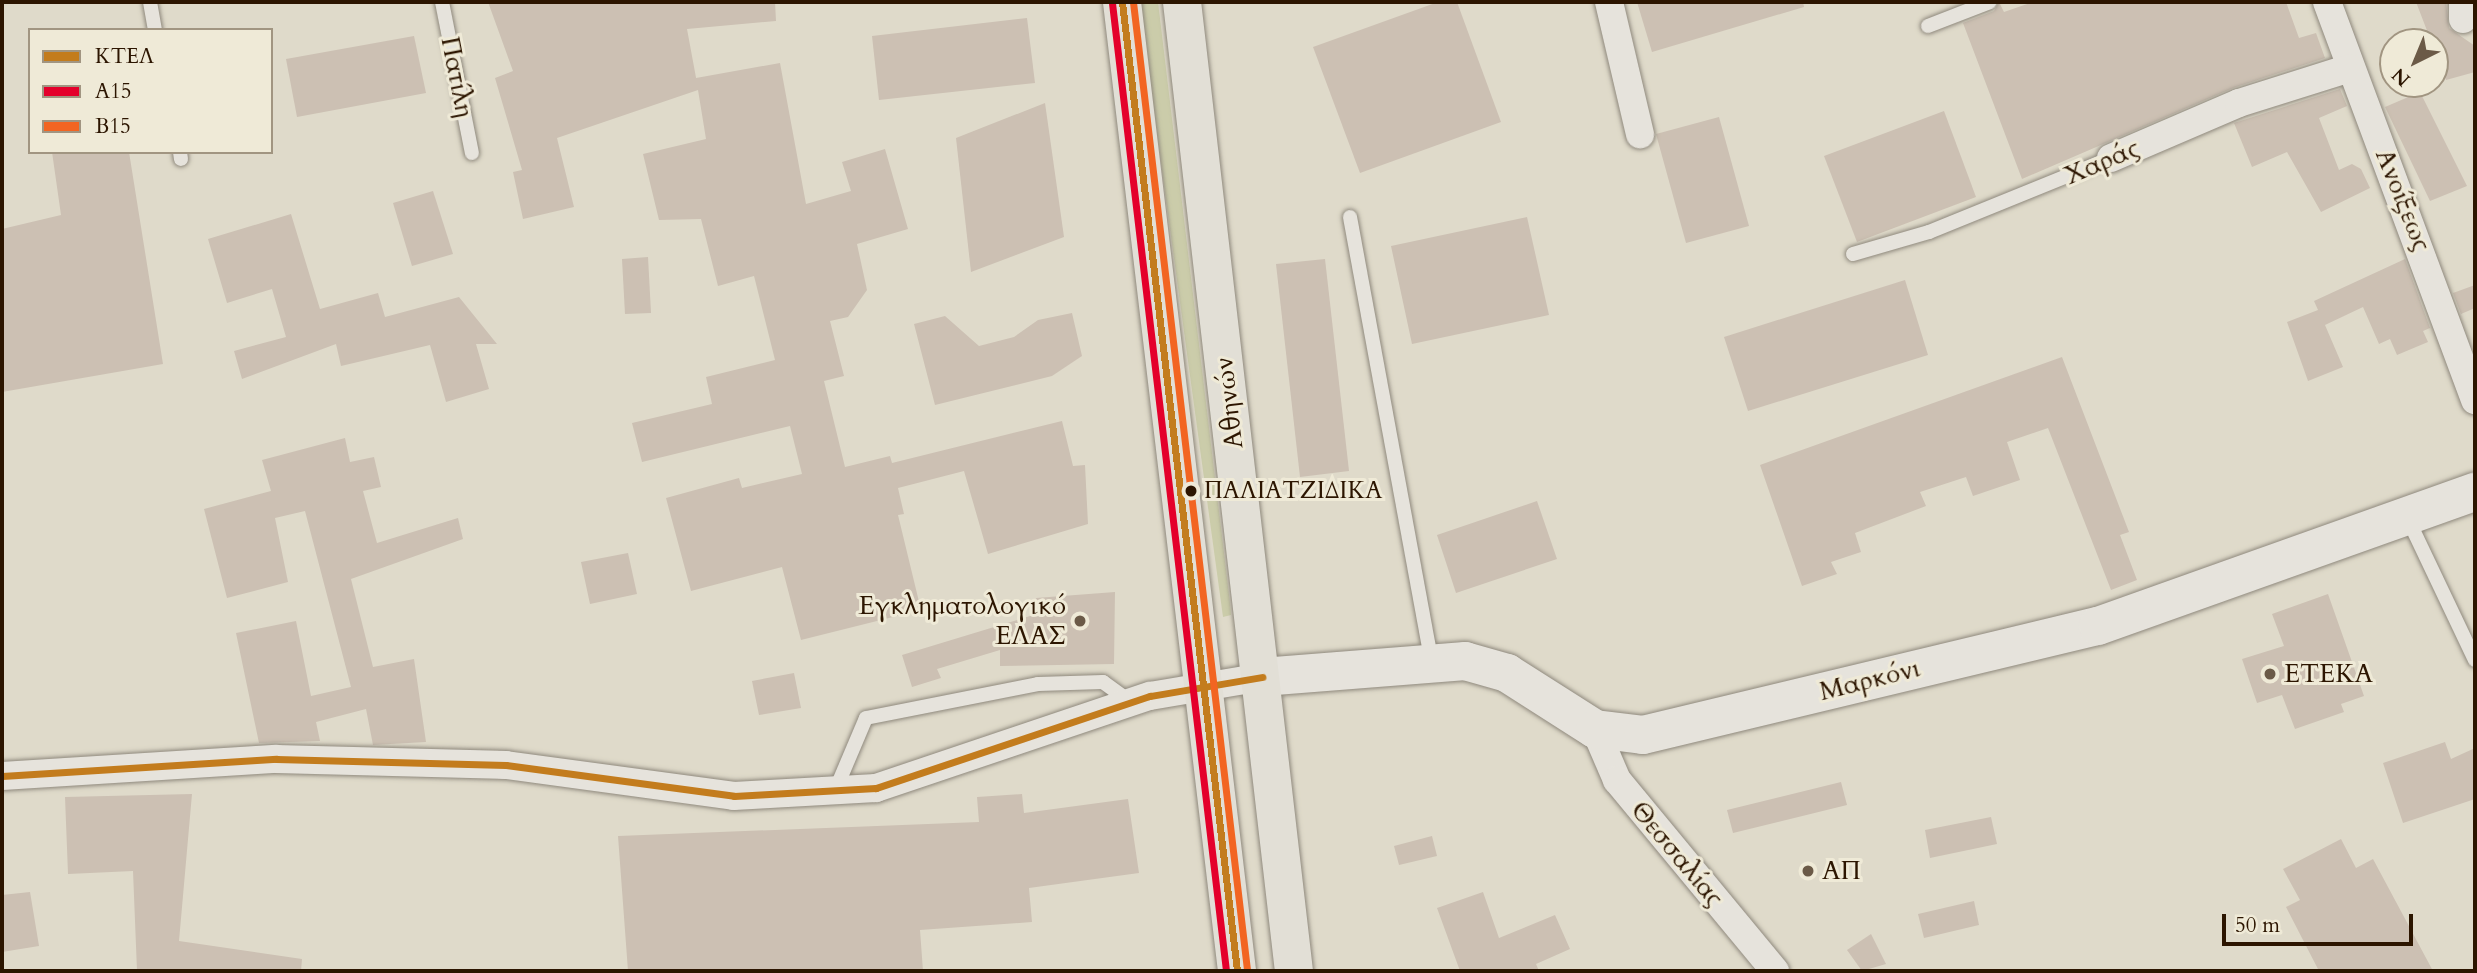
<!DOCTYPE html>
<meta charset="utf-8">
<style>
body{margin:0}
#map{position:relative;width:2477px;height:973px;overflow:hidden;background:#dfdaca;font-family:Cardo,serif}
div>[style]{position:absolute}
.green>*{inset:0;background:#cbccaa}
.building>*{inset:0;background:#ccc0b3}
.roads{filter:drop-shadow(0 0 2px #8f897d) drop-shadow(0 0 2px #8f897d)}
.lane>*{height:14px;margin:-7px;padding:0 7px;transform-origin:7px;border-radius:7px;background:#e6e3dc}
.street>*{height:28px;margin:-14px;padding:0 14px;transform-origin:14px;border-radius:14px;background:#e6e3dc}
.secondary>*{height:38px;margin:-19px;padding:0 19px;transform-origin:19px;border-radius:19px;background:#e6e3dc}
.highway>*{height:38px;margin:-19px;padding:0 19px;transform-origin:19px;border-radius:19px;background:#e2dfd6}
.bus-1>*{height:7px;margin:-3.5px;padding:0 3.5px;transform-origin:3.5px;border-radius:3.5px;background:#c37c1d}
.bus-2>*{height:7px;margin:-3.5px;padding:0 3.5px;transform-origin:3.5px;border-radius:3.5px;background:#e4002b}
.bus-3>*{height:7px;margin:-3.5px;padding:0 3.5px;transform-origin:3.5px;border-radius:3.5px;background:#f26522}
.dots>*{width:19px;height:19px;translate:-50% -50%;box-sizing:border-box;border:4px solid #efead7;border-radius:50%}
span{translate:-50% -50%;white-space:nowrap;text-align:center;line-height:1.15;-webkit-text-stroke:6px #efead7;paint-order:stroke}
.bus-label{font-size:24px;color:#2c1500}
.left{translate:0 -50%;text-align:left}
.street-label{font-size:26px;color:#2c1500}
.poi-label{font-size:26px;color:#2c1500}
.right{translate:-100% -50%;text-align:right}
.frame{position:absolute;inset:0;border:4px solid #2c1500;pointer-events:none}
.legend{position:absolute;left:28px;top:28px;width:245px;height:126px;box-sizing:border-box;background:#efead7;border:2px solid #a19581;margin:0;padding:9px 12px;list-style:none;font-size:21px;color:#2c1500}
.legend li{display:flex;align-items:center;gap:14px;height:35px}
.legend b{width:35px;border:2px solid #a19581}
.north{position:absolute;left:2379px;top:28px;width:70px;height:70px;box-sizing:border-box;background:#efead7;border:2px solid #a19581;border-radius:50%;rotate:223deg;font-size:19px;font-weight:700;line-height:28px;text-align:center;color:#2c1500}
.north::after{content:'';display:block;margin:auto;width:24px;height:32px;background:#6b5a47;clip-path:polygon(50% 0,100% 100%,50% 72%,0 100%)}
.scale{position:absolute;left:2222px;top:914px;width:191px;height:32px;box-sizing:border-box;border:4px solid #2c1500;border-top:0;padding-left:9px;font-size:21px;line-height:24px;white-space:nowrap;color:#2c1500;-webkit-text-stroke:5px #efead7;paint-order:stroke}
</style>
<div id="map">
<div class="green">
<i style="clip-path:polygon(1139px 2px,1158px 2px,1230px 603px,1231px 615px,1223px 617px)"></i>
</div>
<div class="building">
<i style="clip-path:polygon(488px 2px,775px 2px,776px 21px,687px 29px,697px 83px,696px 78px,780px 63px,806px 204px,851px 191px,842px 162px,885px 149px,908px 229px,857px 244px,867px 290px,848px 317px,830px 321px,844px 376px,824px 381px,845px 467px,890px 456px,892px 463px,1062px 421px,1073px 466px,1085px 465px,1088px 524px,988px 554px,964px 471px,898px 488px,904px 514px,898px 515px,921px 610px,801px 640px,782px 567px,691px 591px,666px 498px,739px 478px,742px 488px,802px 474px,790px 426px,642px 462px,632px 423px,712px 404px,706px 377px,775px 360px,754px 276px,718px 286px,701px 219px,659px 220px,643px 154px,706px 139px,698px 90px,557px 138px,574px 207px,523px 219px,513px 172px,522px 170px,495px 78px,513px 71px)"></i>
<i style="clip-path:polygon(1438px 2px,1457px 2px,1501px 122px,1360px 173px,1313px 47px)"></i>
<i style="clip-path:polygon(1637px 2px,1803px 2px,1804px 7px,1652px 52px)"></i>
<i style="clip-path:polygon(1999px 2px,2004px 12px,2033px 2px,2286px 2px,2299px 38px,2316px 33px,2325px 58px,2233px 88px,2022px 179px,1963px 23px,1994px 11px)"></i>
<i style="clip-path:polygon(2416px 2px,2446px 2px,2449px 28px,2475px 46px,2475px 72px,2446px 80px)"></i>
<i style="clip-path:polygon(1027px 18px,1035px 83px,879px 100px,872px 36px)"></i>
<i style="clip-path:polygon(414px 36px,426px 93px,297px 117px,286px 59px)"></i>
<i style="clip-path:polygon(2340px 89px,2347px 106px,2319px 118px,2339px 170px,2352px 164px,2361px 169px,2370px 188px,2321px 212px,2287px 152px,2252px 167px,2234px 123px)"></i>
<i style="clip-path:polygon(2420px 92px,2467px 186px,2430px 201px,2385px 107px)"></i>
<i style="clip-path:polygon(1045px 103px,1064px 237px,971px 272px,956px 138px)"></i>
<i style="clip-path:polygon(1944px 111px,1976px 197px,1857px 242px,1824px 156px)"></i>
<i style="clip-path:polygon(1719px 117px,1749px 226px,1686px 243px,1656px 134px)"></i>
<i style="clip-path:polygon(52px 152px,129px 152px,163px 364px,2px 392px,2px 229px,61px 215px)"></i>
<i style="clip-path:polygon(433px 191px,453px 254px,412px 266px,393px 203px)"></i>
<i style="clip-path:polygon(291px 214px,320px 309px,378px 293px,385px 317px,459px 297px,497px 344px,476px 344px,489px 389px,446px 402px,430px 345px,341px 366px,336px 344px,242px 379px,234px 351px,286px 337px,272px 289px,227px 303px,208px 239px)"></i>
<i style="clip-path:polygon(1527px 217px,1549px 315px,1412px 344px,1391px 246px)"></i>
<i style="clip-path:polygon(648px 257px,651px 313px,625px 314px,622px 259px)"></i>
<i style="clip-path:polygon(1325px 259px,1349px 471px,1300px 477px,1276px 264px)"></i>
<i style="clip-path:polygon(2405px 259px,2430px 328px,2423px 331px,2428px 342px,2397px 355px,2390px 339px,2379px 344px,2363px 307px,2325px 325px,2343px 367px,2308px 381px,2287px 322px,2318px 310px,2314px 301px)"></i>
<i style="clip-path:polygon(1905px 280px,1928px 355px,1748px 411px,1724px 337px)"></i>
<i style="clip-path:polygon(2475px 285px,2475px 308px,2461px 314px,2453px 293px)"></i>
<i style="clip-path:polygon(1072px 313px,1082px 356px,1052px 376px,935px 405px,914px 324px,945px 316px,979px 346px,1014px 337px,1038px 320px)"></i>
<i style="clip-path:polygon(2062px 357px,2129px 532px,2120px 535px,2137px 580px,2111px 590px,2048px 428px,2007px 442px,2020px 480px,1973px 496px,1966px 477px,1920px 492px,1926px 506px,1855px 533px,1861px 552px,1831px 562px,1837px 574px,1802px 586px,1760px 465px)"></i>
<i style="clip-path:polygon(345px 438px,350px 462px,374px 457px,381px 487px,363px 491px,377px 543px,458px 518px,463px 539px,351px 579px,373px 667px,414px 659px,426px 742px,373px 745px,366px 709px,316px 722px,320px 741px,259px 743px,236px 633px,296px 621px,311px 696px,351px 687px,305px 511px,275px 518px,288px 582px,227px 598px,204px 509px,271px 491px,262px 460px)"></i>
<i style="clip-path:polygon(1537px 501px,1557px 559px,1456px 593px,1437px 535px)"></i>
<i style="clip-path:polygon(628px 553px,637px 594px,590px 604px,581px 562px)"></i>
<i style="clip-path:polygon(1115px 592px,1114px 664px,1000px 666px,1000px 650px,937px 669px,941px 678px,912px 687px,902px 655px,1040px 613px,1036px 598px)"></i>
<i style="clip-path:polygon(2328px 594px,2364px 696px,2341px 704px,2344px 712px,2295px 729px,2282px 695px,2257px 703px,2242px 659px,2284px 646px,2272px 614px)"></i>
<i style="clip-path:polygon(794px 673px,801px 708px,759px 715px,752px 681px)"></i>
<i style="clip-path:polygon(2445px 742px,2451px 759px,2475px 748px,2475px 799px,2403px 823px,2383px 763px)"></i>
<i style="clip-path:polygon(1841px 782px,1847px 805px,1733px 833px,1727px 810px)"></i>
<i style="clip-path:polygon(192px 794px,179px 941px,302px 959px,301px 971px,137px 971px,133px 871px,68px 874px,65px 797px)"></i>
<i style="clip-path:polygon(1022px 794px,1024px 813px,1128px 799px,1139px 873px,1029px 888px,1032px 922px,920px 930px,923px 971px,628px 971px,618px 836px,979px 822px,977px 797px)"></i>
<i style="clip-path:polygon(1991px 817px,1997px 844px,1930px 858px,1925px 830px)"></i>
<i style="clip-path:polygon(1432px 836px,1437px 856px,1399px 865px,1394px 846px)"></i>
<i style="clip-path:polygon(2341px 839px,2356px 868px,2373px 859px,2433px 971px,2319px 971px,2286px 907px,2300px 900px,2283px 869px)"></i>
<i style="clip-path:polygon(30px 892px,39px 946px,2px 952px,2px 895px)"></i>
<i style="clip-path:polygon(1483px 892px,1499px 938px,1555px 915px,1570px 949px,1536px 964px,1539px 971px,1460px 971px,1437px 908px)"></i>
<i style="clip-path:polygon(1974px 901px,1979px 925px,1924px 938px,1918px 914px)"></i>
<i style="clip-path:polygon(1871px 934px,1886px 964px,1862px 971px,1847px 950px)"></i>
</div>
<div class="roads">
<div class="lane">
<i style="left:150px;top:2px;width:28px;rotate:80deg"></i>
<i style="left:442px;top:2px;width:154px;rotate:78.8deg"></i>
<i style="left:1928px;top:26px;width:66px;rotate:-21.2deg"></i>
<i style="left:180px;top:152px;width:7px;rotate:82deg"></i>
<i style="left:1350px;top:217px;width:450px;rotate:79.6deg"></i>
<i style="left:1853px;top:254px;width:79px;rotate:-16.1deg"></i>
<i style="left:1929px;top:232px;width:196px;rotate:-22.1deg"></i>
<i style="left:2408px;top:519px;width:156px;rotate:64.6deg"></i>
<i style="left:835px;top:791px;width:79px;rotate:-67deg"></i>
<i style="left:866px;top:718px;width:175px;rotate:-11.2deg"></i>
<i style="left:1038px;top:684px;width:65px;rotate:-1.8deg"></i>
<i style="left:1103px;top:682px;width:34px;rotate:36deg"></i>
</div>
<div class="street">
<i style="left:1609px;top:2px;width:136px;rotate:76.8deg"></i>
<i style="left:2327px;top:2px;width:425px;rotate:69.6deg"></i>
<i style="left:2463px;top:2px;width:17px;rotate:90deg"></i>
<i style="left:2111px;top:158px;width:139px;rotate:-23.3deg"></i>
<i style="left:2239px;top:103px;width:116px;rotate:-17.5deg"></i>
<i style="left:1595px;top:729px;width:56px;rotate:66.7deg"></i>
<i style="left:1617px;top:780px;width:248px;rotate:50.4deg"></i>
<i style="left:2px;top:776px;width:275px;rotate:-3.6deg"></i>
<i style="left:276px;top:759px;width:230px;rotate:1.5deg"></i>
<i style="left:506px;top:765px;width:230px;rotate:7.7deg"></i>
<i style="left:734px;top:796px;width:142px;rotate:-3.2deg"></i>
<i style="left:876px;top:788px;width:289px;rotate:-18.6deg"></i>
<i style="left:1150px;top:696px;width:114px;rotate:-9.6deg"></i>
</div>
<div class="secondary">
<i style="left:1262px;top:677px;width:204px;rotate:-4.5deg"></i>
<i style="left:1465px;top:661px;width:44px;rotate:15.9deg"></i>
<i style="left:1507px;top:673px;width:104px;rotate:32.5deg"></i>
<i style="left:1595px;top:729px;width:48px;rotate:7.1deg"></i>
<i style="left:1643px;top:735px;width:468px;rotate:-13.5deg"></i>
<i style="left:2098px;top:626px;width:400px;rotate:-19.6deg"></i>
</div>
<div class="highway">
<i style="left:1122px;top:2px;width:976px;rotate:83.23deg"></i>
<i style="left:1182px;top:2px;width:975px;rotate:83.41deg"></i>
</div>
</div>
<div class="bus-1">
<i style="left:1122px;top:2px;width:976px;rotate:83.23deg"></i>
<i style="left:2px;top:776px;width:275px;rotate:-3.6deg"></i>
<i style="left:276px;top:759px;width:230px;rotate:1.5deg"></i>
<i style="left:506px;top:765px;width:230px;rotate:7.7deg"></i>
<i style="left:734px;top:796px;width:142px;rotate:-3.2deg"></i>
<i style="left:876px;top:788px;width:289px;rotate:-18.6deg"></i>
<i style="left:1150px;top:696px;width:114px;rotate:-9.6deg"></i>
</div>
<div class="bus-2">
<i style="left:1112px;top:3px;width:975px;rotate:83.28deg"></i>
</div>
<div class="bus-3">
<i style="left:1133px;top:2px;width:975px;rotate:83.28deg"></i>
</div>
<div class="dots">
<i style="left:1191px;top:491px;background:#2c1500"></i>
<i style="left:1080px;top:621px;background:#6b5a47"></i>
<i style="left:2270px;top:674px;background:#6b5a47"></i>
<i style="left:1808px;top:871px;background:#6b5a47"></i>
</div>
<div class="bus-label">
<span class="left" style="left:1204px;top:491px">ΠΑΛΙΑΤΖΙΔΙΚΑ</span>
</div>
<div class="street-label">
<span style="left:457px;top:77px;rotate:79deg">Πατίλη</span>
<span style="left:2102px;top:162px;rotate:-23deg">Χαράς</span>
<span style="left:2403px;top:200px;rotate:68deg">Ανοίξεως</span>
<span style="left:1229px;top:403px;rotate:-97deg">Αθηνών</span>
<span style="left:1870px;top:680px;rotate:-14deg">Μαρκόνι</span>
<span style="left:1677px;top:854px;rotate:50deg">Θεσσαλίας</span>
</div>
<div class="poi-label">
<span class="right" style="left:1066px;top:621px">Εγκληματολογικό<br>ΕΛΑΣ</span>
<span class="left" style="left:2284px;top:674px">ΕΤΕΚΑ</span>
<span class="left" style="left:1822px;top:871px">ΑΠ</span>
</div>
<div class="frame"></div>
<ul class="legend">
<li><b style="height:9px;background:#c37c1d"></b>ΚΤΕΛ</li>
<li><b style="height:9px;background:#e4002b"></b>Α15</li>
<li><b style="height:9px;background:#f26522"></b>Β15</li>
</ul>
<div class="north">N</div>
<div class="scale">50 m</div>
</div>
